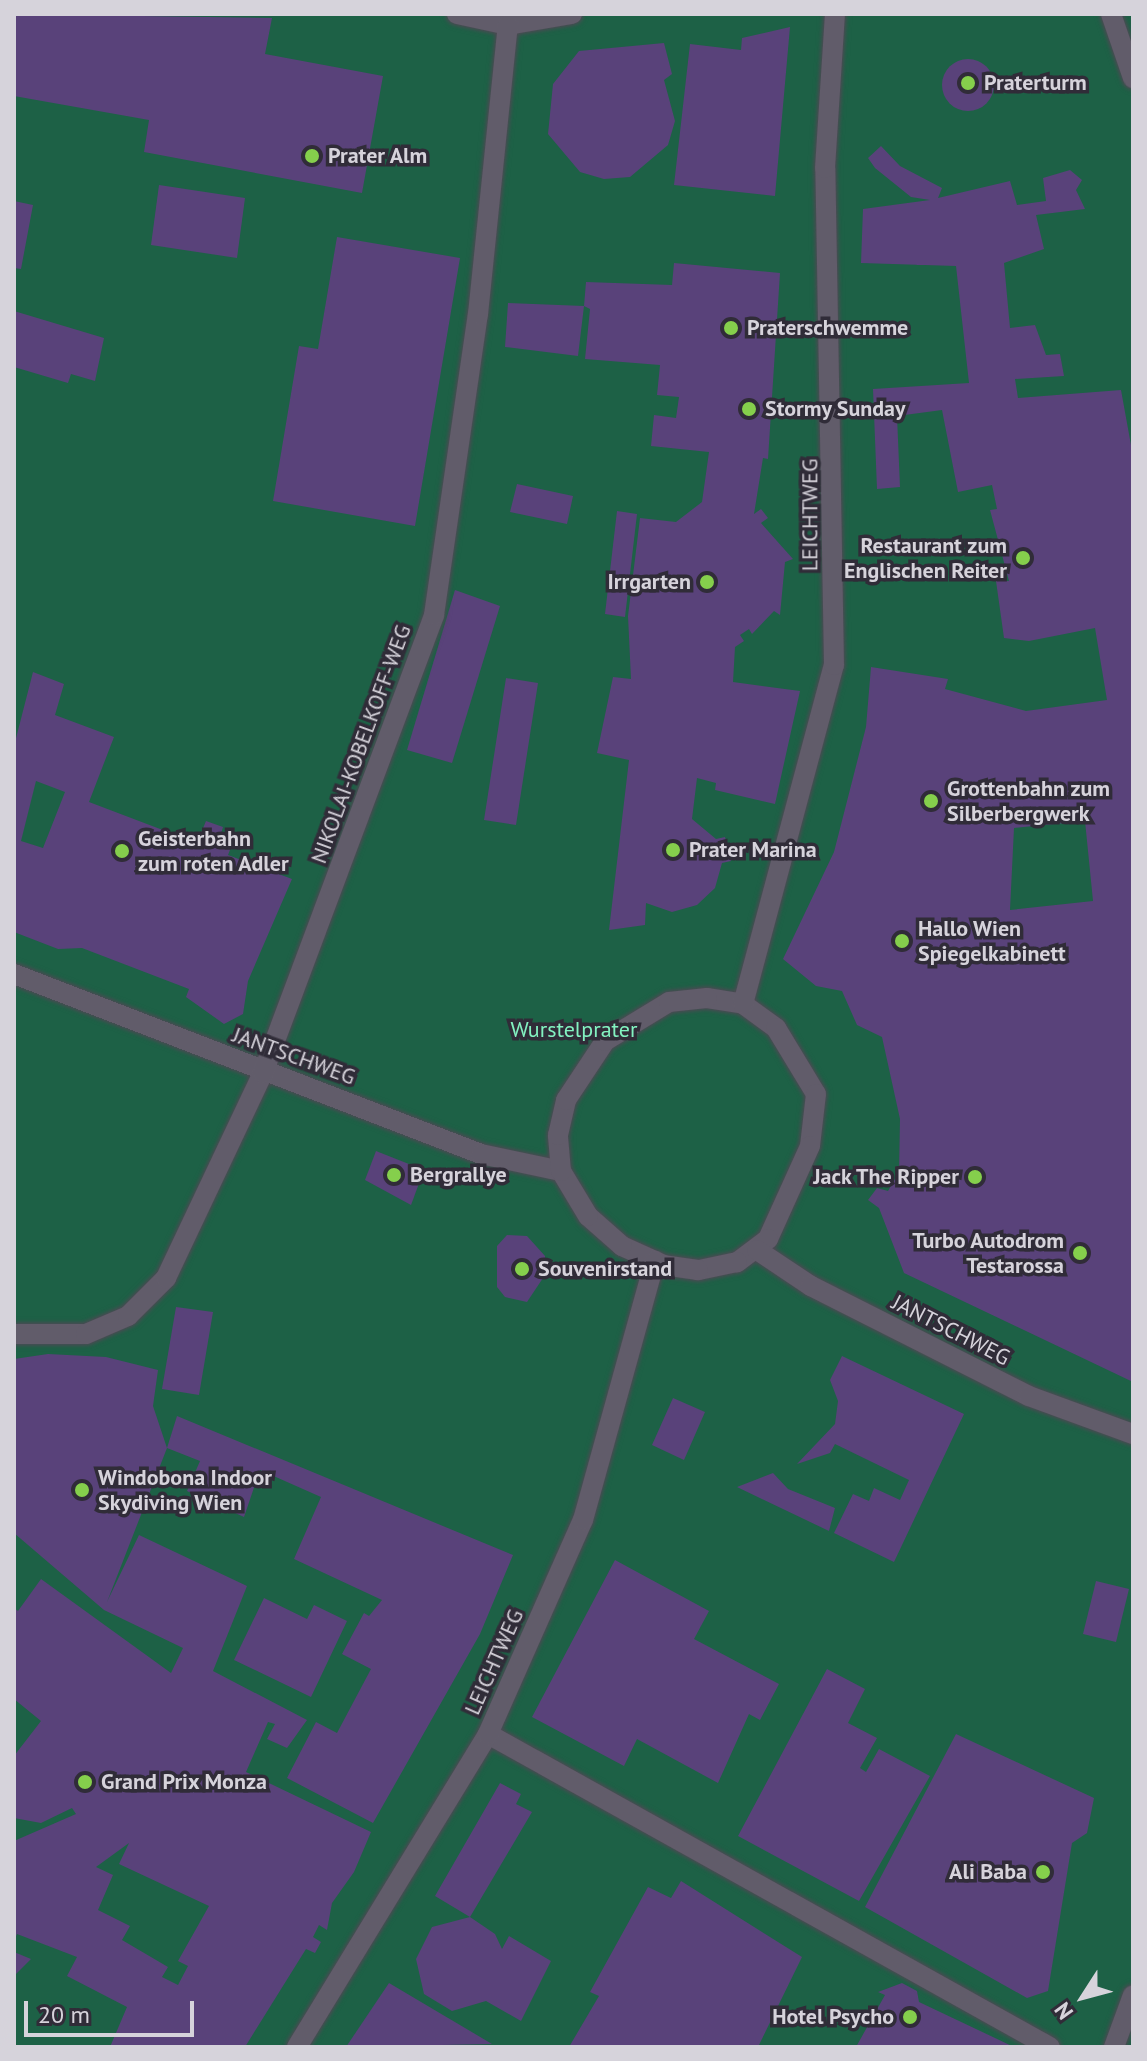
<!DOCTYPE html>
<style>
body{margin:0}
#map{position:relative;width:1147px;height:2061px;overflow:hidden;background:#302c38;font-family:"PT Sans",sans-serif}
div>[style]{position:absolute}
.green>*{inset:0;background:#1d6146}
.building>*{inset:0;background:#59427a}
.round{border-radius:50%}
.roads{filter:drop-shadow(0 0 2px #4e4954) drop-shadow(0 0 2px #4e4954)}
.street>*{height:20px;margin:-10px;padding:0 10px;transform-origin:10px;border-radius:10px;background:#615c6a}
.dots>*{width:22px;height:22px;translate:-50% -50%;box-sizing:border-box;border:4px solid #302c38;border-radius:50%}
span{translate:-50% -50%;white-space:nowrap;text-align:center;line-height:1.15;-webkit-text-stroke:7px #302c38;paint-order:stroke}
.poi-label{font-size:22px;color:#d6d3db;font-weight:700}
.left{translate:0 -50%;text-align:left}
.right{translate:-100% -50%;text-align:right}
.street-label{font-size:22px;color:#d6d3db}
.park-label{font-size:22px;color:#83f2c1}
.frame{position:absolute;inset:0;border:16px solid #d6d3db;pointer-events:none}
.north{position:absolute;left:1043px;top:1957px;width:80px;height:80px;-webkit-text-stroke:6px #302c38;paint-order:stroke;rotate:234deg;font-size:22px;font-weight:700;line-height:32px;text-align:center;color:#d6d3db}
.north::after{content:'';display:block;margin:auto;width:28px;height:36px;background:#d6d3db;clip-path:polygon(50% 0,100% 100%,50% 72%,0 100%)}
.scale{position:absolute;left:24px;top:2001px;width:170px;height:36px;box-sizing:border-box;border:4px solid #d6d3db;border-top:0;padding-left:10px;font-size:24px;line-height:28px;white-space:nowrap;color:#d6d3db;-webkit-text-stroke:6px #302c38;paint-order:stroke}
</style>
<div id="map">
<div class="green">
<i style="clip-path:polygon(14px 14px,1133px 14px,1133px 2047px,14px 2047px)"></i>
</div>
<div class="building">
<i style="clip-path:polygon(14px 14px,272px 18px,265px 54px,383px 76px,362px 193px,144px 152px,149px 120px,14px 96px)"></i>
<i style="clip-path:polygon(790px 27px,775px 196px,674px 185px,690px 44px,741px 50px,742px 38px)"></i>
<i style="clip-path:polygon(664px 43px,672px 74px,664px 80px,675px 121px,668px 145px,630px 177px,604px 179px,580px 172px,548px 134px,553px 84px,579px 51px)"></i>
<i class="round" style="left:942px;top:59px;width:52px;height:52px"></i>
<i style="clip-path:polygon(evenodd,881px 146px,900px 166px,942px 188px,938px 198px,1010px 181px,1017px 205px,1046px 201px,1043px 178px,1070px 170px,1082px 180px,1076px 190px,1085px 209px,1036px 215px,1044px 249px,1004px 263px,1010px 328px,1035px 325px,1046px 355px,1060px 354px,1064px 376px,1015px 379px,1018px 398px,1121px 390px,1133px 456px,1133px 1382px,904px 1273px,879px 1208px,868px 1200px,877px 1188px,888px 1191px,899px 1172px,900px 1119px,882px 1037px,857px 1025px,842px 991px,816px 986px,783px 959px,834px 852px,866px 727px,871px 667px,948px 679px,945px 689px,1026px 711px,1107px 700px,1095px 628px,1029px 641px,1004px 638px,996px 581px,1009px 581px,990px 510px,997px 509px,992px 485px,958px 492px,942px 410px,897px 416px,900px 487px,877px 489px,873px 389px,969px 383px,956px 266px,861px 263px,863px 209px,930px 200px,911px 197px,875px 168px,868px 158px,881px 146px,1085px 821px,1093px 901px,1010px 910px,1014px 828px,1085px 821px)"></i>
<i style="clip-path:polygon(159px 185px,245px 198px,237px 258px,151px 245px)"></i>
<i style="clip-path:polygon(14px 201px,33px 205px,21px 269px,14px 268px)"></i>
<i style="clip-path:polygon(337px 237px,460px 258px,415px 526px,273px 501px,299px 346px,318px 349px)"></i>
<i style="clip-path:polygon(674px 263px,780px 273px,768px 459px,763px 458px,754px 514px,761px 509px,768px 518px,761px 523px,793px 559px,785px 562px,780px 615px,774px 611px,752px 634px,749px 629px,740px 635px,744px 641px,735px 647px,733px 682px,800px 691px,775px 804px,715px 790px,716px 783px,697px 778px,692px 819px,716px 839px,725px 837px,731px 861px,722px 863px,715px 888px,697px 905px,672px 912px,646px 903px,645px 925px,609px 930px,629px 760px,597px 753px,613px 677px,631px 679px,628px 616px,640px 518px,676px 522px,702px 502px,709px 452px,651px 446px,654px 415px,676px 418px,679px 397px,657px 395px,660px 365px,585px 359px,590px 309px,584px 306px,578px 356px,505px 347px,508px 303px,584px 306px,586px 282px,672px 285px)"></i>
<i style="clip-path:polygon(14px 311px,104px 338px,95px 381px,71px 374px,68px 383px,14px 367px)"></i>
<i style="clip-path:polygon(517px 484px,573px 496px,567px 524px,510px 512px)"></i>
<i style="clip-path:polygon(617px 511px,637px 514px,625px 617px,605px 614px)"></i>
<i style="clip-path:polygon(455px 590px,500px 606px,452px 763px,407px 750px)"></i>
<i style="clip-path:polygon(evenodd,33px 672px,64px 684px,55px 715px,114px 737px,89px 802px,197px 843px,206px 821px,223px 827px,220px 837px,233px 842px,228px 855px,292px 879px,248px 981px,243px 1014px,224px 1024px,186px 997px,189px 989px,82px 948px,58px 949px,14px 932px,14px 746px,33px 672px,36px 781px,65px 792px,43px 848px,21px 841px,36px 781px)"></i>
<i style="clip-path:polygon(506px 678px,538px 683px,516px 825px,484px 820px)"></i>
<i style="clip-path:polygon(376px 1151px,424px 1170px,411px 1205px,365px 1180px)"></i>
<i style="clip-path:polygon(507px 1235px,527px 1236px,545px 1256px,545px 1275px,527px 1302px,505px 1297px,497px 1287px,497px 1246px)"></i>
<i style="clip-path:polygon(176px 1307px,213px 1312px,199px 1395px,162px 1389px)"></i>
<i style="clip-path:polygon(evenodd,48px 1354px,106px 1357px,158px 1370px,153px 1406px,167px 1448px,107px 1602px,139px 1535px,247px 1586px,213px 1671px,307px 1720px,287px 1748px,267px 1739px,275px 1724px,268px 1722px,246px 1772px,371px 1832px,354px 1872px,332px 1903px,327px 1930px,319px 1925px,313px 1937px,321px 1942px,315px 1953px,306px 1949px,245px 2047px,110px 2047px,127px 2007px,67px 1976px,77px 1957px,17px 1934px,14px 1941px,14px 1841px,76px 1814px,72px 1808px,41px 1823px,14px 1818px,14px 1756px,41px 1721px,14px 1699px,14px 1608px,18px 1611px,41px 1579px,171px 1673px,183px 1648px,104px 1610px,14px 1533px,14px 1359px,48px 1354px,129px 1843px,119px 1864px,209px 1906px,178px 1961px,188px 1966px,178px 1985px,162px 1977px,168px 1967px,122px 1940px,130px 1926px,98px 1910px,113px 1875px,96px 1867px,129px 1843px)"></i>
<i style="clip-path:polygon(842px 1356px,964px 1414px,894px 1562px,834px 1533px,853px 1494px,869px 1501px,874px 1488px,900px 1500px,909px 1480px,835px 1444px,830px 1453px,797px 1464px,835px 1424px,838px 1401px,830px 1380px)"></i>
<i style="clip-path:polygon(673px 1398px,705px 1412px,684px 1460px,652px 1445px)"></i>
<i style="clip-path:polygon(177px 1416px,513px 1555px,480px 1634px,373px 1823px,287px 1778px,316px 1722px,337px 1733px,371px 1669px,342px 1654px,364px 1613px,369px 1616px,382px 1600px,294px 1559px,321px 1497px,260px 1470px,244px 1517px,187px 1491px,200px 1461px,167px 1448px)"></i>
<i style="clip-path:polygon(773px 1473px,788px 1489px,835px 1508px,829px 1531px,737px 1487px)"></i>
<i style="clip-path:polygon(615px 1560px,709px 1611px,694px 1639px,779px 1684px,760px 1720px,749px 1714px,718px 1783px,637px 1739px,624px 1766px,532px 1717px)"></i>
<i style="clip-path:polygon(1096px 1581px,1129px 1589px,1116px 1642px,1083px 1634px)"></i>
<i style="clip-path:polygon(264px 1598px,307px 1619px,314px 1605px,347px 1621px,311px 1697px,234px 1660px)"></i>
<i style="clip-path:polygon(827px 1669px,865px 1689px,848px 1723px,877px 1738px,860px 1768px,866px 1772px,879px 1749px,930px 1776px,859px 1901px,738px 1836px)"></i>
<i style="clip-path:polygon(956px 1734px,1094px 1798px,1087px 1833px,1072px 1843px,1048px 1991px,1027px 1998px,865px 1907px)"></i>
<i style="clip-path:polygon(500px 1783px,521px 1794px,516px 1804px,532px 1812px,470px 1917px,435px 1896px)"></i>
<i style="clip-path:polygon(681px 1881px,802px 1957px,758px 2047px,569px 2047px,599px 1996px,590px 1992px,648px 1887px,671px 1898px)"></i>
<i style="clip-path:polygon(470px 1917px,495px 1934px,502px 1949px,509px 1936px,551px 1961px,521px 2021px,486px 2001px,452px 2011px,424px 1994px,416px 1959px,432px 1927px)"></i>
<i style="clip-path:polygon(14px 1952px,31px 1959px,14px 1976px)"></i>
<i style="clip-path:polygon(389px 1983px,492px 2044px,346px 2047px)"></i>
<i style="clip-path:polygon(902px 1983px,917px 1991px,919px 2002px,1014px 2047px,856px 2047px,885px 1995px,878px 1992px)"></i>
</div>
<div class="roads">
<div class="street">
<i style="left:457px;top:14px;width:52px;rotate:12.2deg"></i>
<i style="left:508px;top:25px;width:65px;rotate:-9.8deg"></i>
<i style="left:1111px;top:14px;width:68px;rotate:71deg"></i>
<i style="left:14px;top:974px;width:500px;rotate:21.08deg"></i>
<i style="left:481px;top:1154px;width:82px;rotate:12deg"></i>
<i style="left:707px;top:998px;width:36px;rotate:9deg"></i>
<i style="left:743px;top:1004px;width:41px;rotate:36deg"></i>
<i style="left:776px;top:1028px;width:77px;rotate:58.8deg"></i>
<i style="left:816px;top:1094px;width:52px;rotate:96.6deg"></i>
<i style="left:810px;top:1146px;width:102px;rotate:114.3deg"></i>
<i style="left:768px;top:1239px;width:39px;rotate:143deg"></i>
<i style="left:737px;top:1262px;width:40px;rotate:168deg"></i>
<i style="left:698px;top:1270px;width:34px;rotate:-172deg"></i>
<i style="left:664px;top:1265px;width:46px;rotate:-155.7deg"></i>
<i style="left:622px;top:1246px;width:45px;rotate:-138.6deg"></i>
<i style="left:588px;top:1216px;width:52px;rotate:-121deg"></i>
<i style="left:561px;top:1171px;width:36px;rotate:-95deg"></i>
<i style="left:558px;top:1135px;width:36px;rotate:-77deg"></i>
<i style="left:566px;top:1100px;width:71px;rotate:-56.5deg"></i>
<i style="left:605px;top:1041px;width:75px;rotate:-31.4deg"></i>
<i style="left:669px;top:1002px;width:38px;rotate:-6deg"></i>
<i style="left:743px;top:1004px;width:351px;rotate:-75deg"></i>
<i style="left:834px;top:665px;width:497px;rotate:-91deg"></i>
<i style="left:825px;top:168px;width:154px;rotate:-86.3deg"></i>
<i style="left:757px;top:1250px;width:65px;rotate:33.7deg"></i>
<i style="left:811px;top:1286px;width:244px;rotate:26.8deg"></i>
<i style="left:1029px;top:1396px;width:111px;rotate:20.1deg"></i>
<i style="left:14px;top:1334px;width:72px"></i>
<i style="left:86px;top:1334px;width:46px;rotate:-23.2deg"></i>
<i style="left:128px;top:1316px;width:54px;rotate:-45deg"></i>
<i style="left:166px;top:1278px;width:227px;rotate:-64.7deg"></i>
<i style="left:263px;top:1073px;width:489px;rotate:-69.5deg"></i>
<i style="left:434px;top:615px;width:304px;rotate:-81.7deg"></i>
<i style="left:478px;top:314px;width:291px;rotate:-84.1deg"></i>
<i style="left:488px;top:1734px;width:643px;rotate:29.12deg"></i>
<i style="left:297px;top:2047px;width:367px;rotate:-58.6deg"></i>
<i style="left:488px;top:1734px;width:234px;rotate:-66.1deg"></i>
<i style="left:583px;top:1520px;width:269px;rotate:-74.5deg"></i>
<i style="left:1114px;top:2047px;width:55px;rotate:-69.9deg"></i>
</div>
</div>
<div class="dots">
<i style="left:968px;top:83px;background:#85cf4c"></i>
<i style="left:312px;top:156px;background:#85cf4c"></i>
<i style="left:731px;top:328px;background:#85cf4c"></i>
<i style="left:749px;top:409px;background:#85cf4c"></i>
<i style="left:1023px;top:558px;background:#85cf4c"></i>
<i style="left:707px;top:582px;background:#85cf4c"></i>
<i style="left:931px;top:801px;background:#85cf4c"></i>
<i style="left:673px;top:850px;background:#85cf4c"></i>
<i style="left:122px;top:851px;background:#85cf4c"></i>
<i style="left:902px;top:941px;background:#85cf4c"></i>
<i style="left:394px;top:1175px;background:#85cf4c"></i>
<i style="left:975px;top:1177px;background:#85cf4c"></i>
<i style="left:1080px;top:1253px;background:#85cf4c"></i>
<i style="left:522px;top:1269px;background:#85cf4c"></i>
<i style="left:82px;top:1490px;background:#85cf4c"></i>
<i style="left:85px;top:1782px;background:#85cf4c"></i>
<i style="left:1043px;top:1872px;background:#85cf4c"></i>
<i style="left:910px;top:2017px;background:#85cf4c"></i>
</div>
<div class="poi-label">
<span class="left" style="left:984px;top:83px">Praterturm</span>
<span class="left" style="left:328px;top:156px">Prater Alm</span>
<span class="left" style="left:747px;top:328px">Praterschwemme</span>
<span class="left" style="left:765px;top:409px">Stormy Sunday</span>
<span class="right" style="left:1007px;top:558px">Restaurant zum<br>Englischen Reiter</span>
<span class="right" style="left:691px;top:582px">Irrgarten</span>
<span class="left" style="left:947px;top:801px">Grottenbahn zum<br>Silberbergwerk</span>
<span class="left" style="left:138px;top:851px">Geisterbahn<br>zum roten Adler</span>
<span class="left" style="left:689px;top:850px">Prater Marina</span>
<span class="left" style="left:918px;top:941px">Hallo Wien<br>Spiegelkabinett</span>
<span class="left" style="left:410px;top:1175px">Bergrallye</span>
<span class="right" style="left:959px;top:1177px">Jack The Ripper</span>
<span class="right" style="left:1064px;top:1253px">Turbo Autodrom<br>Testarossa</span>
<span class="left" style="left:538px;top:1269px">Souvenirstand</span>
<span class="left" style="left:98px;top:1490px">Windobona Indoor<br>Skydiving Wien</span>
<span class="left" style="left:101px;top:1782px">Grand Prix Monza</span>
<span class="right" style="left:1027px;top:1872px">Ali Baba</span>
<span class="right" style="left:894px;top:2017px">Hotel Psycho</span>
</div>
<div class="street-label">
<span style="left:810px;top:515px;rotate:-90deg">LEICHTWEG</span>
<span style="left:361px;top:744px;rotate:-70deg">NIKOLAI-KOBELKOFF-WEG</span>
<span style="left:294px;top:1056px;rotate:20deg">JANTSCHWEG</span>
<span style="left:951px;top:1330px;rotate:27deg">JANTSCHWEG</span>
<span style="left:494px;top:1662px;rotate:-66deg">LEICHTWEG</span>
</div>
<div class="park-label">
<span style="left:574px;top:1030px">Wurstelprater</span>
</div>
<div class="frame"></div>
<div class="north">N</div>
<div class="scale">20 m</div>
</div>
